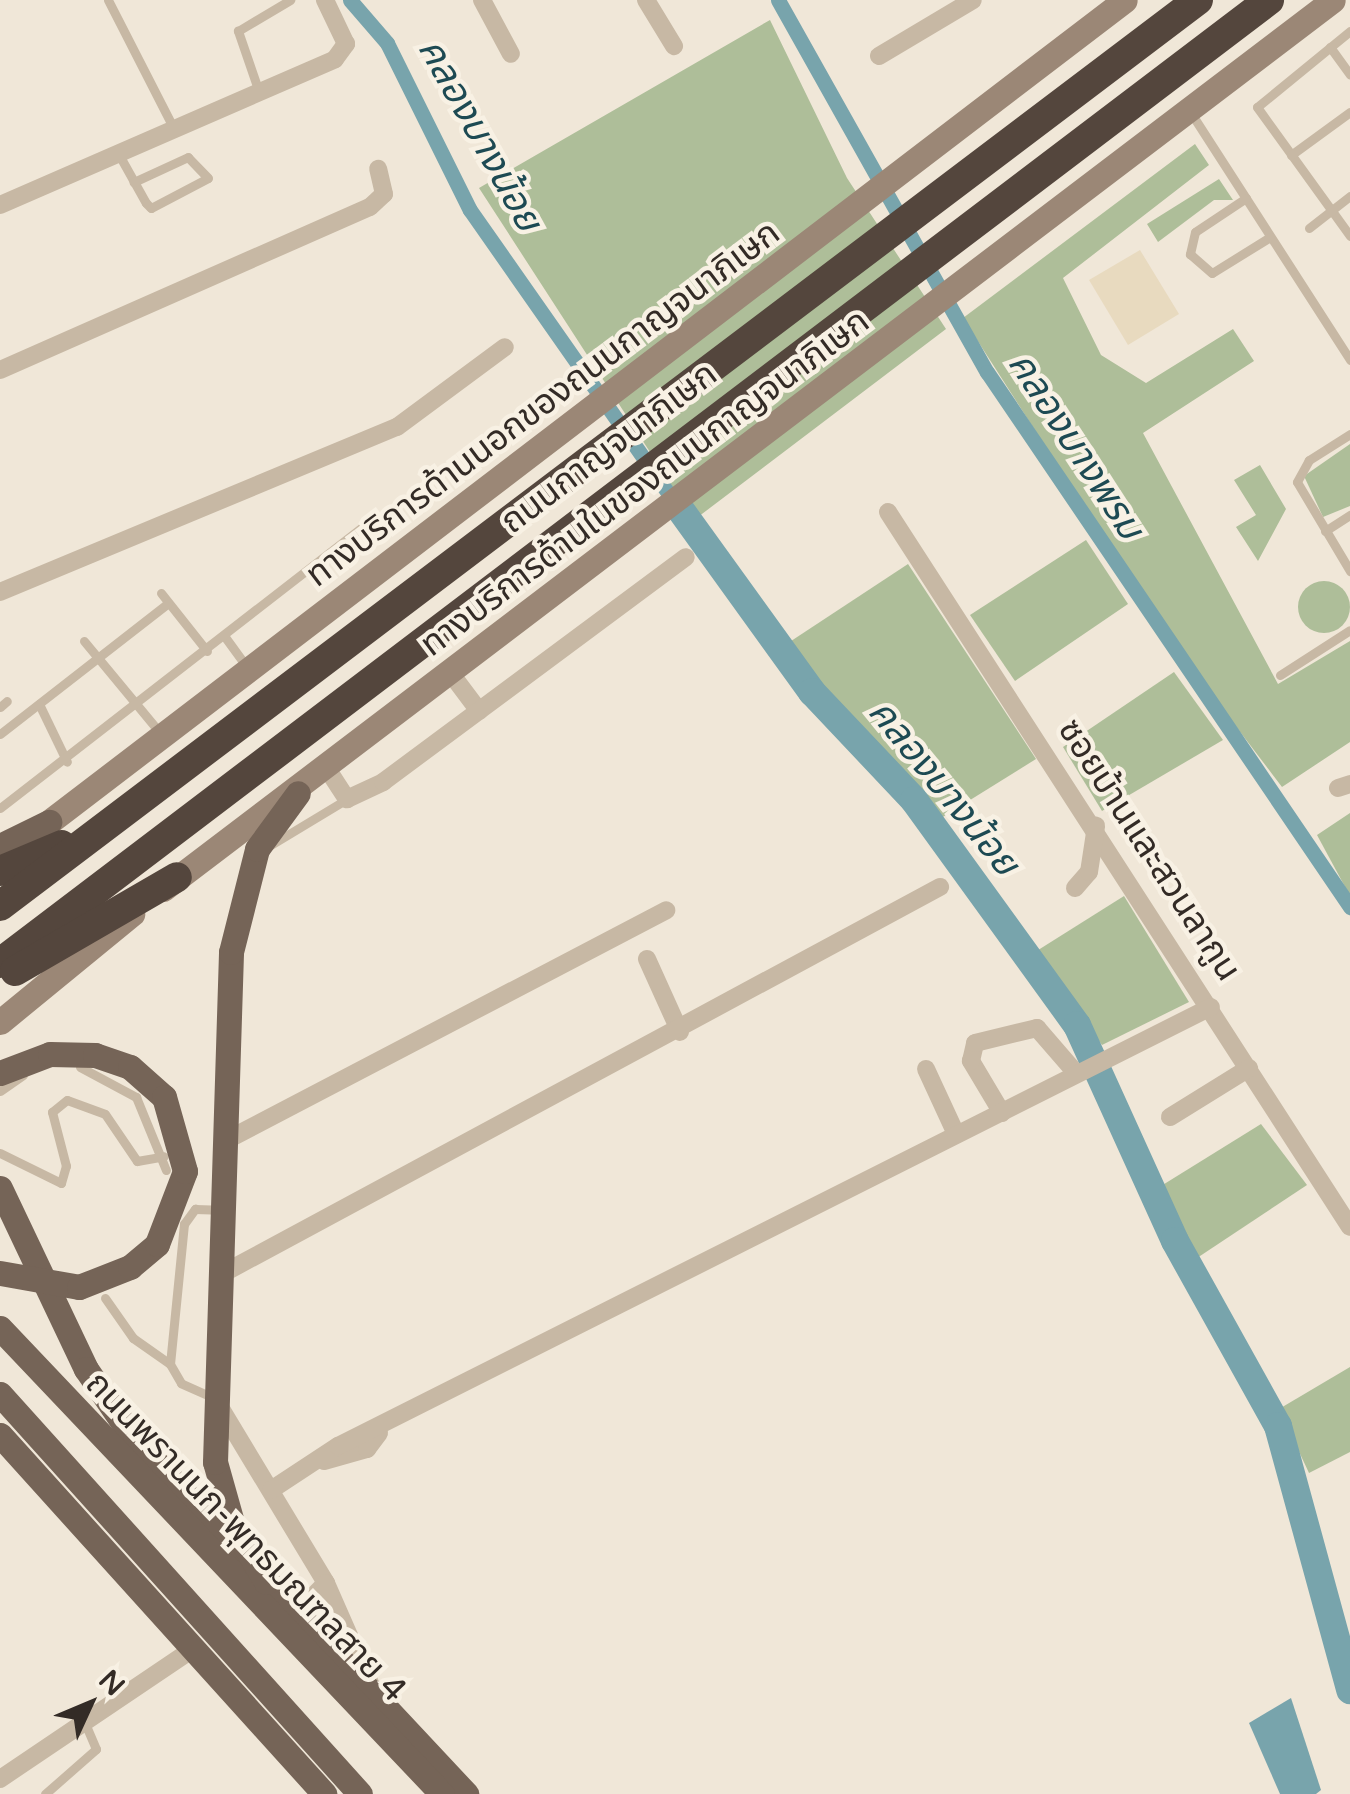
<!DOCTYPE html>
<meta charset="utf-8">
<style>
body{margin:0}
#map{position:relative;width:1350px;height:1794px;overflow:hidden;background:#f0e7d8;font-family:"Varela Round","Noto Sans Thai",sans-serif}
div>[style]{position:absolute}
.green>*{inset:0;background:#aebe99}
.round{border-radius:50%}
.plaza>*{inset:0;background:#e8dabf}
.water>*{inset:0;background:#78a4ac}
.canal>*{height:15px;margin:-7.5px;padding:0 7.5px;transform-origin:7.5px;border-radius:7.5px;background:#78a4ac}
.river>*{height:28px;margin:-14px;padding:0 14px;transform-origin:14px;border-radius:14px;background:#78a4ac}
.lane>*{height:9px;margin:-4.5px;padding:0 4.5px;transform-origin:4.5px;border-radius:4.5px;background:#c7b8a4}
.street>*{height:18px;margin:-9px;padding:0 9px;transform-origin:9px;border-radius:9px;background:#c7b8a4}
.secondary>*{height:25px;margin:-12.5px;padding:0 12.5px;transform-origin:12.5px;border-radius:12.5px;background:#9b8776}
.primary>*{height:25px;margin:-12.5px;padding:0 12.5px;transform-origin:12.5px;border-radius:12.5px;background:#756457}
.highway>*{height:30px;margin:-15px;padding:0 15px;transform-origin:15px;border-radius:15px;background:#54463d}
.primary-bridge>*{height:25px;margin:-12.5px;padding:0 12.5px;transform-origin:12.5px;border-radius:12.5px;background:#756457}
span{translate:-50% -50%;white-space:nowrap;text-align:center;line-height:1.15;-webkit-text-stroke:9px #f8f1e4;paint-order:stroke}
.street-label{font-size:35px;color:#332b26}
.water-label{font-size:38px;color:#1d4a53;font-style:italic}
.north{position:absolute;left:40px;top:1654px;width:100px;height:100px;-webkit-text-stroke:8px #f8f1e4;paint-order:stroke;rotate:46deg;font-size:28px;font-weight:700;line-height:40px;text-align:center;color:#332b26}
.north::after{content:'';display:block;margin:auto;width:35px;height:45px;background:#332b26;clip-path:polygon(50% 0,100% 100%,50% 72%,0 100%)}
</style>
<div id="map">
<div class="green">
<i style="clip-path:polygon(770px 20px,847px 178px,946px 329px,694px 520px,479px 188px)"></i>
<i style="clip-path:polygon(1195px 144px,1209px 165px,1063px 278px,1101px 355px,1146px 383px,1233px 329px,1254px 361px,1143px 433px,1278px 684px,1350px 641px,1350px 742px,1282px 787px,1165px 633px,963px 318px)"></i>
<i style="clip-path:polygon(1219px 179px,1233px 200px,1214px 200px,1158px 242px,1147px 224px)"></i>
<i style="clip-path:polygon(1350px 444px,1350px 506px,1323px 517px,1304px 476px)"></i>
<i style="clip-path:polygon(1260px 465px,1286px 509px,1258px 561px,1236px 527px,1256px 515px,1234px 480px)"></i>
<i style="clip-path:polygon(1086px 540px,1128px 604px,1015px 681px,970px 615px)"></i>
<i style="clip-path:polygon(908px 564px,1036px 759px,938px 820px,785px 645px)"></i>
<i class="round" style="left:1298px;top:581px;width:52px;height:52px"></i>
<i style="clip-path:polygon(1174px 672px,1223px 740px,1102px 811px,1063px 747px)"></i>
<i style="clip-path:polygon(1350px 813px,1350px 896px,1317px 835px)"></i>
<i style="clip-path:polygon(1124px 896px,1189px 1002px,1102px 1045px,1035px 952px)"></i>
<i style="clip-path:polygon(1261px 1124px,1307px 1185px,1194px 1260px,1161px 1186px)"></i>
<i style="clip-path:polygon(1350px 1367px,1350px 1452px,1309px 1473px,1279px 1409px)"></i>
</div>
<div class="plaza">
<i style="clip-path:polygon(1140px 250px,1179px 314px,1128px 345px,1089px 280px)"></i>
</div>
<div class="water">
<i style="clip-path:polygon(1291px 1698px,1321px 1790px,1316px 1794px,1280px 1794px,1249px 1723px)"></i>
</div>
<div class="canal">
<i style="left:350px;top:0;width:57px;rotate:49.3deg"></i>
<i style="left:387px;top:43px;width:186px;rotate:63.6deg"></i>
<i style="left:470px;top:210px;width:361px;rotate:55deg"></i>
<i style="left:778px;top:0;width:427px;rotate:60.7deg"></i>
<i style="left:987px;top:372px;width:647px;rotate:55.84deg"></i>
</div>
<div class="river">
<i style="left:680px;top:509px;width:226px;rotate:54.2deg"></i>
<i style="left:812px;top:692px;width:149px;rotate:46.6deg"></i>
<i style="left:914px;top:800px;width:278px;rotate:54.1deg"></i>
<i style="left:1077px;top:1025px;width:237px;rotate:65.6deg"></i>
<i style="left:1175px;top:1241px;width:212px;rotate:60.9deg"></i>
<i style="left:1278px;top:1426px;width:274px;rotate:74.7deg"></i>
</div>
<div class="lane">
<i style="left:108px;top:0;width:145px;rotate:62.9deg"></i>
<i style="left:1350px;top:31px;width:120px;rotate:140.7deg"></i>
<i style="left:1257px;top:107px;width:159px;rotate:54.2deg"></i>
<i style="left:1330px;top:47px;width:34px;rotate:54deg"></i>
<i style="left:259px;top:92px;width:65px;rotate:-109deg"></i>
<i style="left:238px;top:31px;width:61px;rotate:-30.8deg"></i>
<i style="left:1191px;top:113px;width:294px;rotate:57.2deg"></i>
<i style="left:118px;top:153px;width:57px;rotate:60.8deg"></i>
<i style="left:146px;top:203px;width:7px;rotate:45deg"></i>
<i style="left:151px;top:208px;width:64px;rotate:-27.8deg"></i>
<i style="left:208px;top:178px;width:29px;rotate:-134deg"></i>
<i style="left:188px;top:157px;width:60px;rotate:155.2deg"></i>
<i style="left:1291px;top:155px;width:73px;rotate:-36.1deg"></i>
<i style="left:1246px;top:198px;width:61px;rotate:146.3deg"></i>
<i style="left:1195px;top:232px;width:23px;rotate:103deg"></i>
<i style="left:1190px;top:254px;width:29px;rotate:41deg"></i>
<i style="left:1212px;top:273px;width:68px;rotate:-31.8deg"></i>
<i style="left:1309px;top:228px;width:52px;rotate:-38deg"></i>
<i style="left:1350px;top:434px;width:49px;rotate:147.6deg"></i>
<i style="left:1309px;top:460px;width:25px;rotate:119deg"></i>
<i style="left:1297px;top:482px;width:104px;rotate:59.2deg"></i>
<i style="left:1325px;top:531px;width:30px;rotate:-33deg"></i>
<i style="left:161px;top:593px;width:74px;rotate:51.6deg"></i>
<i style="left:225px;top:637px;width:37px;rotate:54deg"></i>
<i style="left:84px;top:641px;width:121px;rotate:50.4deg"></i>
<i style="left:1280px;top:675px;width:83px;rotate:-32.7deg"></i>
<i style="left:39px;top:704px;width:64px;rotate:64.2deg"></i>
<i style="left:0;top:707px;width:9px;rotate:-41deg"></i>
<i style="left:0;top:734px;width:213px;rotate:-37.9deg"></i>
<i style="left:0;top:808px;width:458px;rotate:-37.8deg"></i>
<i style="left:269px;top:846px;width:91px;rotate:-31.1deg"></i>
<i style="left:80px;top:1067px;width:64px;rotate:28.2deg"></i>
<i style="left:136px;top:1097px;width:79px;rotate:67.7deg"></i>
<i style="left:0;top:1091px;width:28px;rotate:-35deg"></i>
<i style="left:0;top:1153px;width:68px;rotate:26.2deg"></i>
<i style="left:61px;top:1183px;width:18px;rotate:-74deg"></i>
<i style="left:66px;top:1166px;width:56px;rotate:-104.5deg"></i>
<i style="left:52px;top:1112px;width:19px;rotate:-39deg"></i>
<i style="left:67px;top:1100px;width:40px;rotate:20.2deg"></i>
<i style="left:105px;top:1114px;width:57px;rotate:55.8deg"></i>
<i style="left:137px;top:1161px;width:27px;rotate:-10deg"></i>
<i style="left:105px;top:1298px;width:49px;rotate:55deg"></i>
<i style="left:133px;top:1338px;width:45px;rotate:35.1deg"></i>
<i style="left:214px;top:1398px;width:36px;rotate:-156deg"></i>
<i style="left:181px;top:1383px;width:22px;rotate:-120deg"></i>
<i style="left:170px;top:1364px;width:141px;rotate:-84.3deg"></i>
<i style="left:184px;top:1224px;width:19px;rotate:-54deg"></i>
<i style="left:195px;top:1209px;width:24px;rotate:2deg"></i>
<i style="left:45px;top:1794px;width:68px;rotate:-41.4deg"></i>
<i style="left:96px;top:1749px;width:30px;rotate:-113deg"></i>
</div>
<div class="street">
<i style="left:482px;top:0;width:61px;rotate:61.8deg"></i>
<i style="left:646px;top:0;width:54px;rotate:58.7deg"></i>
<i style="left:879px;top:56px;width:109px;rotate:-30.8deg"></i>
<i style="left:0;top:205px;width:365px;rotate:-23.5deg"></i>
<i style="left:335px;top:59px;width:19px;rotate:-54deg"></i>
<i style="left:346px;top:44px;width:49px;rotate:-115.5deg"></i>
<i style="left:0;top:370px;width:404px;rotate:-23.8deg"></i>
<i style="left:370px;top:207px;width:19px;rotate:-43deg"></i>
<i style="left:384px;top:194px;width:26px;rotate:-103deg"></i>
<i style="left:888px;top:512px;width:851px;rotate:57.13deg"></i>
<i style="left:0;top:592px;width:430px;rotate:-22.6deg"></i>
<i style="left:397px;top:427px;width:134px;rotate:-36.5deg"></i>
<i style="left:452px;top:675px;width:45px;rotate:53.1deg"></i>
<i style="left:328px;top:770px;width:35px;rotate:57deg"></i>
<i style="left:347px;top:799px;width:40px;rotate:-25deg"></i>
<i style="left:383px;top:782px;width:377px;rotate:-36.6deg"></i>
<i style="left:1338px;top:788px;width:13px;rotate:-18deg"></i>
<i style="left:1075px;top:888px;width:21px;rotate:-49deg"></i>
<i style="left:1089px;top:872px;width:47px;rotate:-81.3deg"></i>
<i style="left:647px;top:959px;width:80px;rotate:65.7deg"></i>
<i style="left:926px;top:1069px;width:72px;rotate:65.2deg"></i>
<i style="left:1002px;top:1113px;width:61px;rotate:-120.8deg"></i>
<i style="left:971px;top:1061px;width:18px;rotate:-77deg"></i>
<i style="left:975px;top:1043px;width:64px;rotate:-13.6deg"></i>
<i style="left:1037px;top:1028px;width:60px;rotate:49.1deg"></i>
<i style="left:1170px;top:1117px;width:93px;rotate:-31.8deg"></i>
<i style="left:225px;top:1141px;width:498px;rotate:-27.6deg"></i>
<i style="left:220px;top:1275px;width:818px;rotate:-28.32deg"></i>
<i style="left:218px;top:1404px;width:209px;rotate:58.9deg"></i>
<i style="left:326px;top:1583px;width:115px;rotate:66.3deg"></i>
<i style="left:324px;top:1461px;width:45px;rotate:-15.6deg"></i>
<i style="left:367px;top:1449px;width:20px;rotate:-53deg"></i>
<i style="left:271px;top:1490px;width:80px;rotate:-33.3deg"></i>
<i style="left:338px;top:1446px;width:977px;rotate:-26.7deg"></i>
<i style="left:296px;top:1614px;width:43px;rotate:-45.9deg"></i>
<i style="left:0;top:1779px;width:233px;rotate:-34deg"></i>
</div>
<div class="secondary">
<i style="left:32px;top:835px;width:1375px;rotate:-37.38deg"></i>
<i style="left:163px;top:889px;width:1469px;rotate:-37.23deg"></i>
<i style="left:0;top:1022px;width:171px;rotate:-39.3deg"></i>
</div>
<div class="primary">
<i style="left:0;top:846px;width:55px;rotate:-26.1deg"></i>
<i style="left:0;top:1073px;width:53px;rotate:-20.8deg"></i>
<i style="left:50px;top:1054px;width:45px;rotate:1.3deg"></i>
<i style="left:95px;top:1055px;width:37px;rotate:19deg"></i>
<i style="left:130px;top:1067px;width:45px;rotate:41.4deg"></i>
<i style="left:0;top:1188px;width:200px;rotate:64.6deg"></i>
<i style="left:86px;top:1369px;width:86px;rotate:55.4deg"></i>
<i style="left:135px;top:1440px;width:485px;rotate:46.9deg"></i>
<i style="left:0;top:1328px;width:642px;rotate:46.51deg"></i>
<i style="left:0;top:1394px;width:538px;rotate:48.01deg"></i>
<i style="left:0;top:1435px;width:484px;rotate:47.9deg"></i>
<i style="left:266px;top:1582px;width:65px;rotate:-120.5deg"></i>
<i style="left:233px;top:1526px;width:66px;rotate:-105.7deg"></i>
<i style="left:215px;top:1462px;width:510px;rotate:-88.2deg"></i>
<i style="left:231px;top:952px;width:106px;rotate:-75.8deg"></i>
<i style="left:257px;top:849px;width:69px;rotate:-53.8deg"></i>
</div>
<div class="highway">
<i style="left:0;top:871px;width:67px;rotate:-22.8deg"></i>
<i style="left:0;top:906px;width:1502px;rotate:-37.1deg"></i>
<i style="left:0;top:963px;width:1593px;rotate:-37.19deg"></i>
<i style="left:15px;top:971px;width:187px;rotate:-30.1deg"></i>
</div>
<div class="primary-bridge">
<i style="left:0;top:1273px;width:80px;rotate:10deg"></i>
<i style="left:79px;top:1287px;width:55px;rotate:-21.4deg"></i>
<i style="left:130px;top:1267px;width:35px;rotate:-40deg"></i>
<i style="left:157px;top:1244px;width:78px;rotate:-69deg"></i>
<i style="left:185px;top:1171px;width:77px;rotate:-105.8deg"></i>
</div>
<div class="street-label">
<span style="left:543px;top:404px;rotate:-37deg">ทางบริการด้านนอกของถนนกาญจนาภิเษก</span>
<span style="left:609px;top:448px;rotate:-37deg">ถนนกาญจนาภิเษก</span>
<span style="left:645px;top:483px;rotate:-37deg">ทางบริการด้านในของถนนกาญจนาภิเษก</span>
<span style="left:1149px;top:850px;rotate:57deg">ซอยบ้านและสวนลากูน</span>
<span style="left:246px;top:1537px;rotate:46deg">ถนนพรานนก-พุทธมณฑลสาย 4</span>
</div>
<div class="water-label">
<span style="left:479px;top:135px;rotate:61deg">คลองบางน้อย</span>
<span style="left:1075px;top:446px;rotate:57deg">คลองบางพรม</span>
<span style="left:943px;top:788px;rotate:51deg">คลองบางน้อย</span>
</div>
<div class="north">N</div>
</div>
